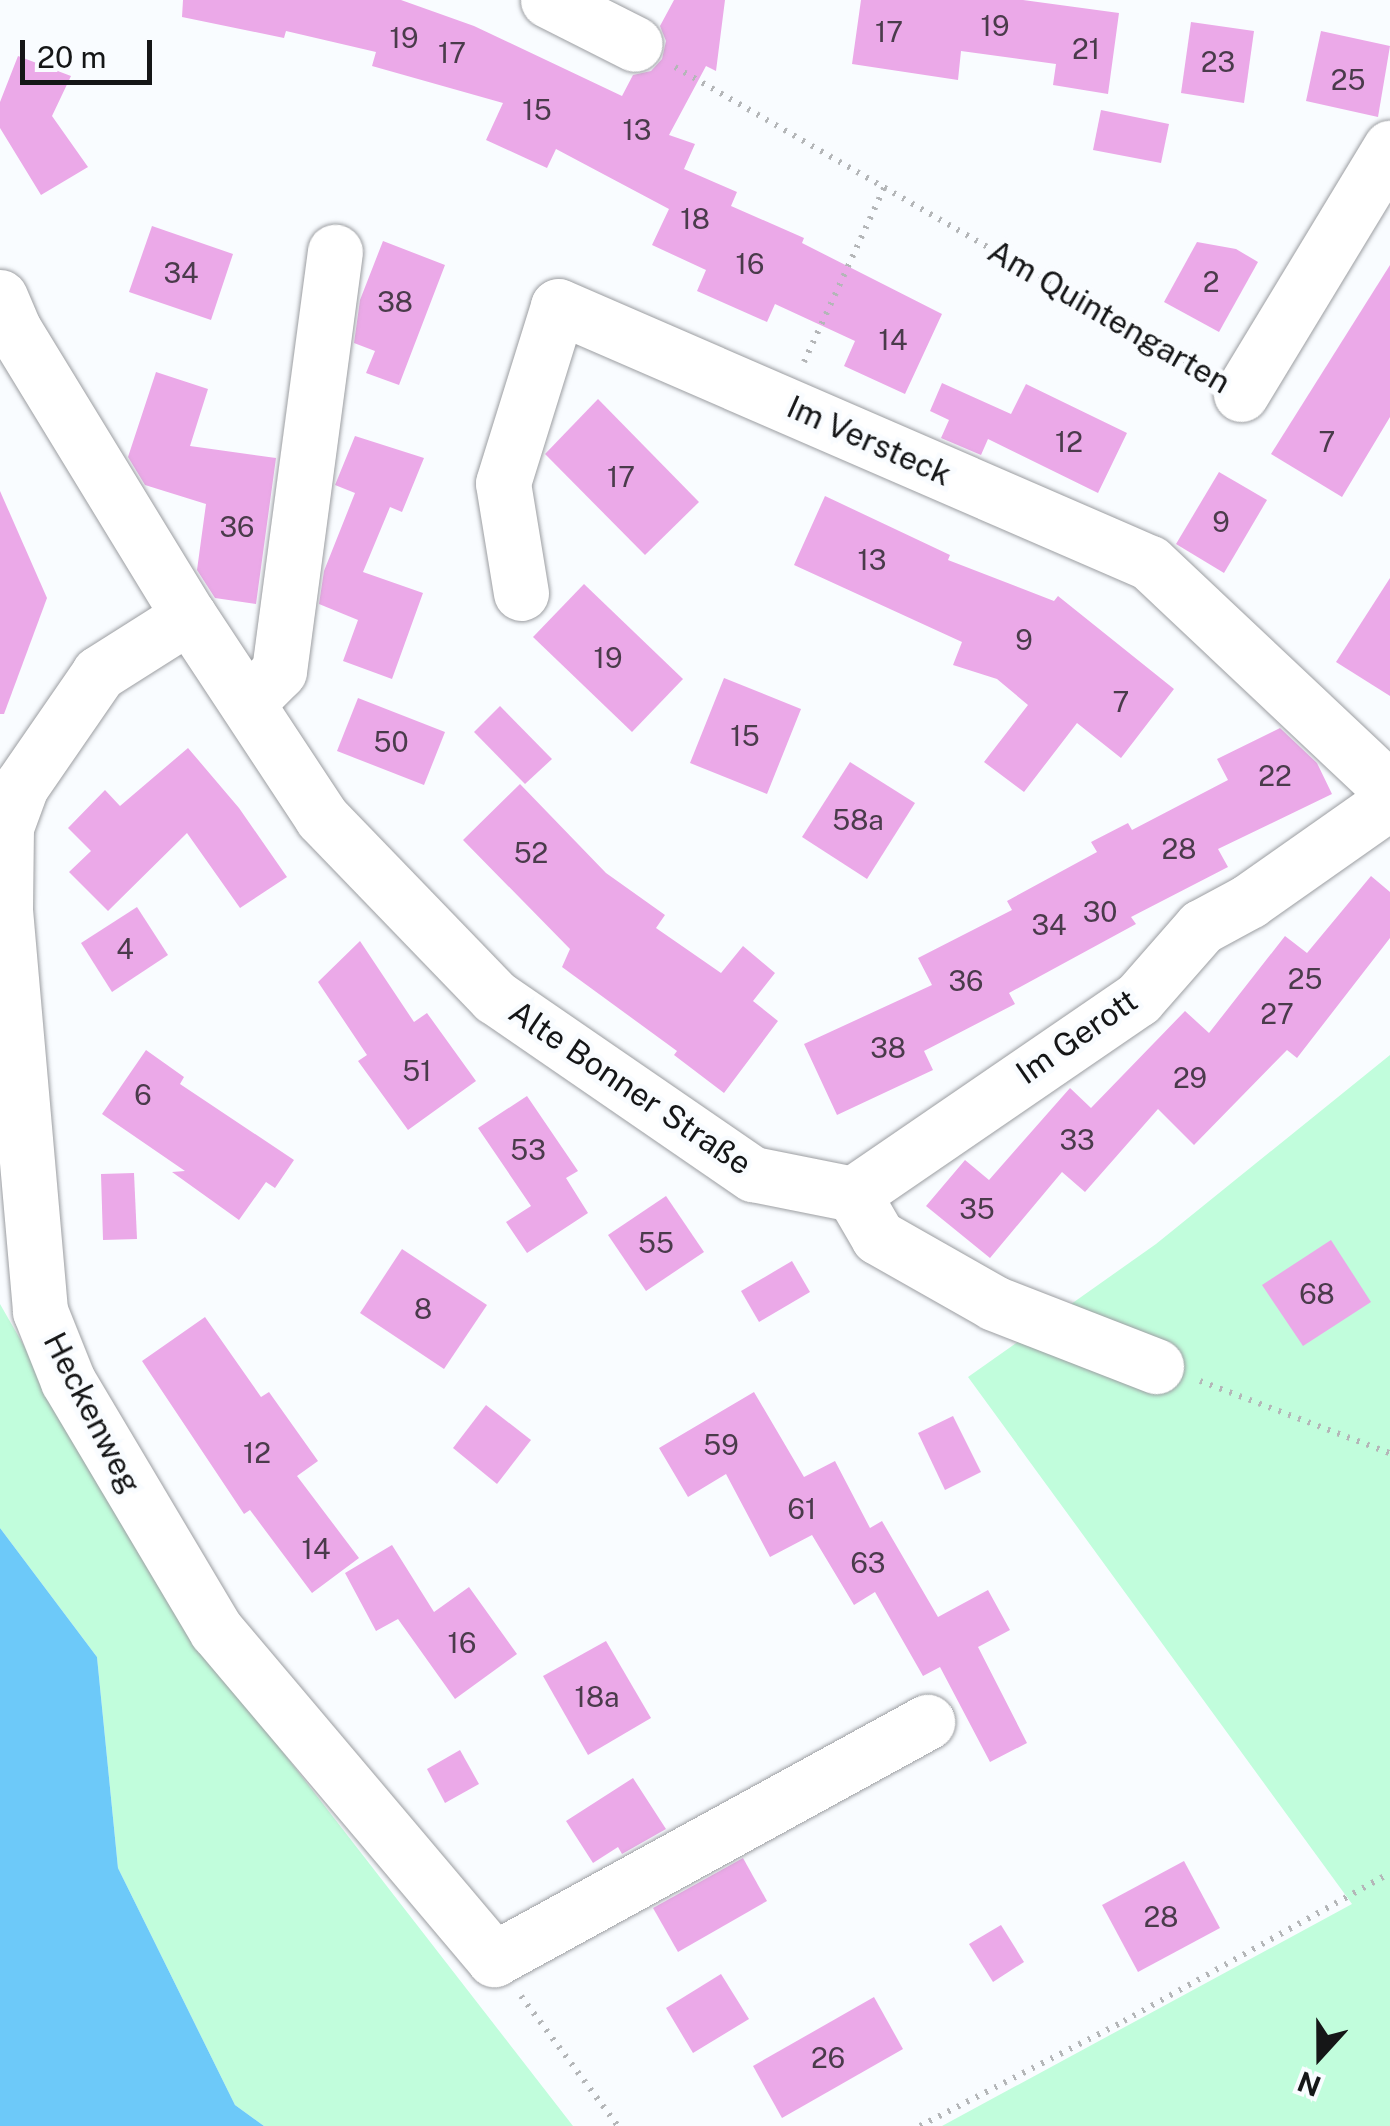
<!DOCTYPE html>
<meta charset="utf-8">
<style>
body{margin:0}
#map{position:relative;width:1390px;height:2126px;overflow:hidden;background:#f9fcff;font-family:"Public Sans",sans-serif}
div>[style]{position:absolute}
.green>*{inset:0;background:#c1fddc}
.water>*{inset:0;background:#6dc9f9}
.building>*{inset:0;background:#eba9e8}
.path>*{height:6px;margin-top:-3px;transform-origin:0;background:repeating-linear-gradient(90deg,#b4b6b8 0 2.5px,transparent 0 10.5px)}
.roads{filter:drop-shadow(0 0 2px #9c9ea2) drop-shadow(0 0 2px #9c9ea2)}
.minor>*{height:55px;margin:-27.5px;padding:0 27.5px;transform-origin:27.5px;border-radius:27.5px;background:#fff}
span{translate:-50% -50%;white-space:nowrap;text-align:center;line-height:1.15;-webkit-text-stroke:9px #f9fcff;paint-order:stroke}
.number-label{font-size:28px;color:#4a3b4b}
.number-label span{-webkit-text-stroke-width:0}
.street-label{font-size:32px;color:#151617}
.north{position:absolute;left:1270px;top:2006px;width:100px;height:100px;-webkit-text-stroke:8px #f9fcff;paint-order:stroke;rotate:201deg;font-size:28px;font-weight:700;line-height:40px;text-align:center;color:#151617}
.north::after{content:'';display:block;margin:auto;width:35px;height:45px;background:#151617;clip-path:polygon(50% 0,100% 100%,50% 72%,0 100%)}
.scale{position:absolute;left:20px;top:40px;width:132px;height:45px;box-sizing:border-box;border:5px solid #151617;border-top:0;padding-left:12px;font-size:30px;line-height:35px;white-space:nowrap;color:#151617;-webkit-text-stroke:8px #f9fcff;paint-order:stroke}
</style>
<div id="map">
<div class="green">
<i style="clip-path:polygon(1390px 1055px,1390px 2126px,942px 2126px,1352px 1904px,968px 1377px,1156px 1244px)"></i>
<i style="clip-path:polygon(0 1304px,185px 1626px,573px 2126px,264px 2126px,235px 2105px,118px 1868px,97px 1657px,0 1528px)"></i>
</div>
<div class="water">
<i style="clip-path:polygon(0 1528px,97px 1657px,118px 1868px,235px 2105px,264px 2126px,0 2126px)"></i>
</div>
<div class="building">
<i style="clip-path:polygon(183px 0,401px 0,474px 26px,622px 96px,633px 75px,651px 71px,662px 59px,666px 41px,660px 26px,674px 0,725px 0,716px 71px,706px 66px,669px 135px,695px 144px,684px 169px,737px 192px,731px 206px,804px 238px,802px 243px,942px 314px,905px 394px,844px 366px,855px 341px,775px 304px,767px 322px,697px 291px,706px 270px,652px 245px,669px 209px,556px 149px,547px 168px,486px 140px,503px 103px,372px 66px,376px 52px,286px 31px,284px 38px,182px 17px)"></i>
<i style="clip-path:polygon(861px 0,1023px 0,1119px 13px,1108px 94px,1053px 85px,1056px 64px,961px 51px,958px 80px,852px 64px)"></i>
<i style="clip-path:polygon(1191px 22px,1254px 31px,1244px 103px,1181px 93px)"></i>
<i style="clip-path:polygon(1321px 31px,1390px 46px,1378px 117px,1306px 101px)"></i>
<i style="clip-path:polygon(18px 56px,71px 76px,52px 116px,88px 167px,41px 195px,0 128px,0 102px)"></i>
<i style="clip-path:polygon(1101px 110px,1169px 124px,1161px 163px,1093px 150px)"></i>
<i style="clip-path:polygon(152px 226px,233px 254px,211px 320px,129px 292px)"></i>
<i style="clip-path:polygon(383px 241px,445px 265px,399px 385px,366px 373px,375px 351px,354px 343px,360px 300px)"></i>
<i style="clip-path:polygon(1197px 242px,1236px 249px,1258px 262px,1219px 332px,1164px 302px)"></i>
<i style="clip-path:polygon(1390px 265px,1390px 417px,1342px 497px,1271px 454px)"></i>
<i style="clip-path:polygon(156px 372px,208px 389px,190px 446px,276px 458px,256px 604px,215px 598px,197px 570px,206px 504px,145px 485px,128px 457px)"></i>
<i style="clip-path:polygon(942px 383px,1011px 414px,1026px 384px,1127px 433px,1098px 493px,988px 439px,981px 455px,941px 438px,949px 420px,930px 411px)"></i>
<i style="clip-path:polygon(598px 399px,699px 502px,645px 555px,545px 454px)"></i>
<i style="clip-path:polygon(355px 436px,424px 458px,402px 512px,390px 507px,363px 572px,423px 593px,392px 679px,343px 661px,358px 620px,319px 604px,324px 571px,355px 493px,335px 485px)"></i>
<i style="clip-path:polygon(1219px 472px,1267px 500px,1224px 573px,1176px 544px)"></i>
<i style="clip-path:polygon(0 491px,47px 598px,4px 714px,0 714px)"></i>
<i style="clip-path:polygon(825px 496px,950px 555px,948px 560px,1054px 601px,1058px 596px,1174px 689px,1121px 758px,1077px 723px,1024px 792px,984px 762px,1028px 705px,997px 679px,953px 665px,962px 642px,794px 565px)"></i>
<i style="clip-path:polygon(1390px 578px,1390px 696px,1336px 662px)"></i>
<i style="clip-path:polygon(584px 584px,683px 679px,632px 732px,533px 637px)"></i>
<i style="clip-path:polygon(724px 678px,801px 709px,767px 794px,690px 763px)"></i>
<i style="clip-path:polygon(358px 698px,445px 732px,424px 785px,337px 751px)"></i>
<i style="clip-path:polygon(500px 706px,552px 759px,525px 784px,474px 732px)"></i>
<i style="clip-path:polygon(1280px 728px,1317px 763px,1332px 794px,1218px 849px,1228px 867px,1131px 917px,1136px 924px,1009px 993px,1015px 1004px,924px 1051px,933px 1070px,837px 1115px,804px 1044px,932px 985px,918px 958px,1012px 910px,1007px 901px,1097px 852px,1091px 842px,1128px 823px,1132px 830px,1228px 780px,1217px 759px)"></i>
<i style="clip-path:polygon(188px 748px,239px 808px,287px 877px,240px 908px,187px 833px,108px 911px,69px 872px,91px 851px,68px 828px,105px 790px,120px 806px)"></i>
<i style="clip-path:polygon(850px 762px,915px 803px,867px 879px,802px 837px)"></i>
<i style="clip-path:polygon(520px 784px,606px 873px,665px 915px,656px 928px,721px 973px,743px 946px,775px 973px,753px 1001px,778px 1021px,724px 1093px,674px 1055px,677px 1051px,562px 967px,570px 949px,463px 840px)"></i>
<i style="clip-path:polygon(1371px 876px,1390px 892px,1390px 938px,1297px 1058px,1287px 1050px,1194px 1145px,1158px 1109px,1085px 1192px,1062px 1172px,990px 1258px,926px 1206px,965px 1160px,989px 1180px,1070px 1088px,1091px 1108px,1185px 1011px,1209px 1033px,1285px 936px,1307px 953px)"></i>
<i style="clip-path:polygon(137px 907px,168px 955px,112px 992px,81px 943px)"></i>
<i style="clip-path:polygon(360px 941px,414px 1022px,427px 1013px,476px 1081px,408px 1130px,358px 1061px,367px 1055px,318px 982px)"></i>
<i style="clip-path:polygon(146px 1050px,184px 1077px,180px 1084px,294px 1160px,275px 1188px,266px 1182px,239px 1220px,172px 1172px,185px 1171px,102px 1114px)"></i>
<i style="clip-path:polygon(527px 1096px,578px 1171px,566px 1178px,588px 1213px,527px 1253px,506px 1222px,531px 1206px,478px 1128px)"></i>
<i style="clip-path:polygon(134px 1173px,137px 1239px,103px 1240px,101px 1174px)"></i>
<i style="clip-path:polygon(666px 1196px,704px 1252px,646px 1291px,608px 1235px)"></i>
<i style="clip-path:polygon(1331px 1240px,1371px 1302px,1303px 1346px,1262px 1285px)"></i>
<i style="clip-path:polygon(402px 1249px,487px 1305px,444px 1369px,360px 1313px)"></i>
<i style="clip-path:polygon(792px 1261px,810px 1292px,759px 1322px,741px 1291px)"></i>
<i style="clip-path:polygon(205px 1317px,261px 1397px,269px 1392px,318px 1461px,297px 1476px,359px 1558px,312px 1593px,250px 1510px,244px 1514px,142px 1361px)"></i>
<i style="clip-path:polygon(754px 1392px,804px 1477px,835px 1461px,870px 1528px,882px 1521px,938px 1617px,988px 1590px,1010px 1630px,978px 1647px,1027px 1743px,990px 1762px,940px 1667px,923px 1676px,875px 1592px,854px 1605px,812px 1535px,770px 1557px,726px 1474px,688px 1497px,659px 1448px)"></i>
<i style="clip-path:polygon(486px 1405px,531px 1440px,497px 1484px,453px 1448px)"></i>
<i style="clip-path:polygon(953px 1416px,981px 1472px,945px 1490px,918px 1433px)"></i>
<i style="clip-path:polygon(392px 1545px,434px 1612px,469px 1587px,517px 1654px,455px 1699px,398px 1619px,376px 1631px,345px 1573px)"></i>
<i style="clip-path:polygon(606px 1641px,651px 1718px,588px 1755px,543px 1676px)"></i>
<i style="clip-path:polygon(460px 1750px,479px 1784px,445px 1803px,427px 1769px)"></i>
<i style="clip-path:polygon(633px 1778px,666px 1829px,622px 1854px,618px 1847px,593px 1863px,566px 1821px)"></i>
<i style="clip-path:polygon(743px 1858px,767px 1901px,678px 1952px,653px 1908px)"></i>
<i style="clip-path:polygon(1184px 1861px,1220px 1928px,1138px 1972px,1102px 1905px)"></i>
<i style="clip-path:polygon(1001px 1925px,1024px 1962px,993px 1982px,969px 1944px)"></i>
<i style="clip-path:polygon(721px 1974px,749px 2019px,693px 2053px,666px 2008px)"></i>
<i style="clip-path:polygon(874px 1997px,903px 2049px,782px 2118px,753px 2066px)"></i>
</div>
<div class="path">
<i style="left:675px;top:67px;width:607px;rotate:29.94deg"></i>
<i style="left:804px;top:362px;width:194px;rotate:-65.3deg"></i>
<i style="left:1200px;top:1381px;width:203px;rotate:20.8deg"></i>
<i style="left:521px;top:1996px;width:162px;rotate:53.3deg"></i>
<i style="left:920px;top:2126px;width:229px;rotate:-27.2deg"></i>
<i style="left:1124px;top:2021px;width:304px;rotate:-29.1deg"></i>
</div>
<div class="roads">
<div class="minor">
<i style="left:548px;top:0;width:97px;rotate:26.8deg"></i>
<i style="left:0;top:297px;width:34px;rotate:67deg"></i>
<i style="left:13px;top:328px;width:338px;rotate:58.6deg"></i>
<i style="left:189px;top:616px;width:242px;rotate:56.6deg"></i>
<i style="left:322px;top:818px;width:249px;rotate:46deg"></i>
<i style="left:495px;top:997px;width:313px;rotate:34.5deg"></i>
<i style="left:753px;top:1174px;width:102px;rotate:11.3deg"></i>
<i style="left:853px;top:1194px;width:50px;rotate:59.8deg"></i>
<i style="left:878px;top:1237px;width:133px;rotate:29.6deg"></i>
<i style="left:994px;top:1303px;width:174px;rotate:21.3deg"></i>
<i style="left:1241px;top:394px;width:288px;rotate:-58.8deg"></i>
<i style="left:521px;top:593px;width:111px;rotate:-99.3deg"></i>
<i style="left:503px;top:483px;width:185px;rotate:-72.7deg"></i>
<i style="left:558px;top:306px;width:645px;rotate:23.47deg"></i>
<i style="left:1150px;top:563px;width:330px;rotate:43.3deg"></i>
<i style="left:189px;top:616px;width:107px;rotate:147.7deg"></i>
<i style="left:99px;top:673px;width:137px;rotate:124.6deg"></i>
<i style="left:21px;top:786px;width:44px;rotate:110.1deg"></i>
<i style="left:6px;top:827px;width:83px;rotate:90.7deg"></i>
<i style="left:5px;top:910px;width:403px;rotate:85deg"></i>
<i style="left:40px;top:1311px;width:75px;rotate:68.2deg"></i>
<i style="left:68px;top:1381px;width:290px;rotate:59.3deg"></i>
<i style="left:216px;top:1630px;width:431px;rotate:49.8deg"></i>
<i style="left:494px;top:1959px;width:494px;rotate:-28.7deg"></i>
<i style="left:247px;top:703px;width:45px;rotate:-45deg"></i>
<i style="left:279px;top:671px;width:423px;rotate:-82.4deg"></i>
<i style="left:853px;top:1194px;width:345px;rotate:-34.4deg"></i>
<i style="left:1138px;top:999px;width:96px;rotate:-48.8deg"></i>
<i style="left:1201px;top:927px;width:55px;rotate:-28.4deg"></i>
<i style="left:1249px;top:901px;width:172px;rotate:-35.1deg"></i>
</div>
</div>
<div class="number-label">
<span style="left:995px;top:26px">19</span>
<span style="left:889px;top:32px">17</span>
<span style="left:404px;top:38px">19</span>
<span style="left:1086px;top:49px">21</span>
<span style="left:452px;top:53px">17</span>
<span style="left:1218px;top:62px">23</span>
<span style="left:1348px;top:80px">25</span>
<span style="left:537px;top:110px">15</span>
<span style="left:637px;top:130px">13</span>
<span style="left:695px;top:219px">18</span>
<span style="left:750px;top:264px">16</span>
<span style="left:181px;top:273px">34</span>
<span style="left:1211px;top:282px">2</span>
<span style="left:395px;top:302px">38</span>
<span style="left:893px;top:340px">14</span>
<span style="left:1069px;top:442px">12</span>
<span style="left:1327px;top:442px">7</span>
<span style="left:621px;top:477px">17</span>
<span style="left:1221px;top:522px">9</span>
<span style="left:237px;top:527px">36</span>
<span style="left:872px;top:560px">13</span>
<span style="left:1024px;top:640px">9</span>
<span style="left:608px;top:658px">19</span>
<span style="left:1121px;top:702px">7</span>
<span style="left:745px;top:736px">15</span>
<span style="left:391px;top:742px">50</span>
<span style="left:1275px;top:776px">22</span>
<span style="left:858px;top:820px">58a</span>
<span style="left:1179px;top:849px">28</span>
<span style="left:531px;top:853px">52</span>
<span style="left:1100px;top:912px">30</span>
<span style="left:1049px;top:925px">34</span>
<span style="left:125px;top:949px">4</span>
<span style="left:1305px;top:979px">25</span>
<span style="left:966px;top:981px">36</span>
<span style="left:1277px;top:1014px">27</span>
<span style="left:888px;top:1048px">38</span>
<span style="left:417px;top:1071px">51</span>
<span style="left:1190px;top:1078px">29</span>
<span style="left:143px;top:1095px">6</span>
<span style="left:1077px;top:1140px">33</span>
<span style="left:528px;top:1150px">53</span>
<span style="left:977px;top:1209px">35</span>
<span style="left:656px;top:1243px">55</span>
<span style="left:1317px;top:1294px">68</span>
<span style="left:423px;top:1309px">8</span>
<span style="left:721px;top:1445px">59</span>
<span style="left:257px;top:1453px">12</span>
<span style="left:802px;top:1509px">61</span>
<span style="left:316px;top:1549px">14</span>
<span style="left:868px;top:1563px">63</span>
<span style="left:462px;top:1643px">16</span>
<span style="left:597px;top:1697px">18a</span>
<span style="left:1161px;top:1917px">28</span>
<span style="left:828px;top:2058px">26</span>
</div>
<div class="street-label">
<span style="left:1109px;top:317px;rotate:30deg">Am Quintengarten</span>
<span style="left:869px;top:441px;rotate:24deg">Im Versteck</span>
<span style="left:1077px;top:1037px;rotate:-35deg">Im Gerott</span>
<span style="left:630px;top:1088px;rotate:34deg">Alte Bonner Straße</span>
<span style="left:92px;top:1413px;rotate:63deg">Heckenweg</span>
</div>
<div class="north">N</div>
<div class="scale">20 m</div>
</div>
